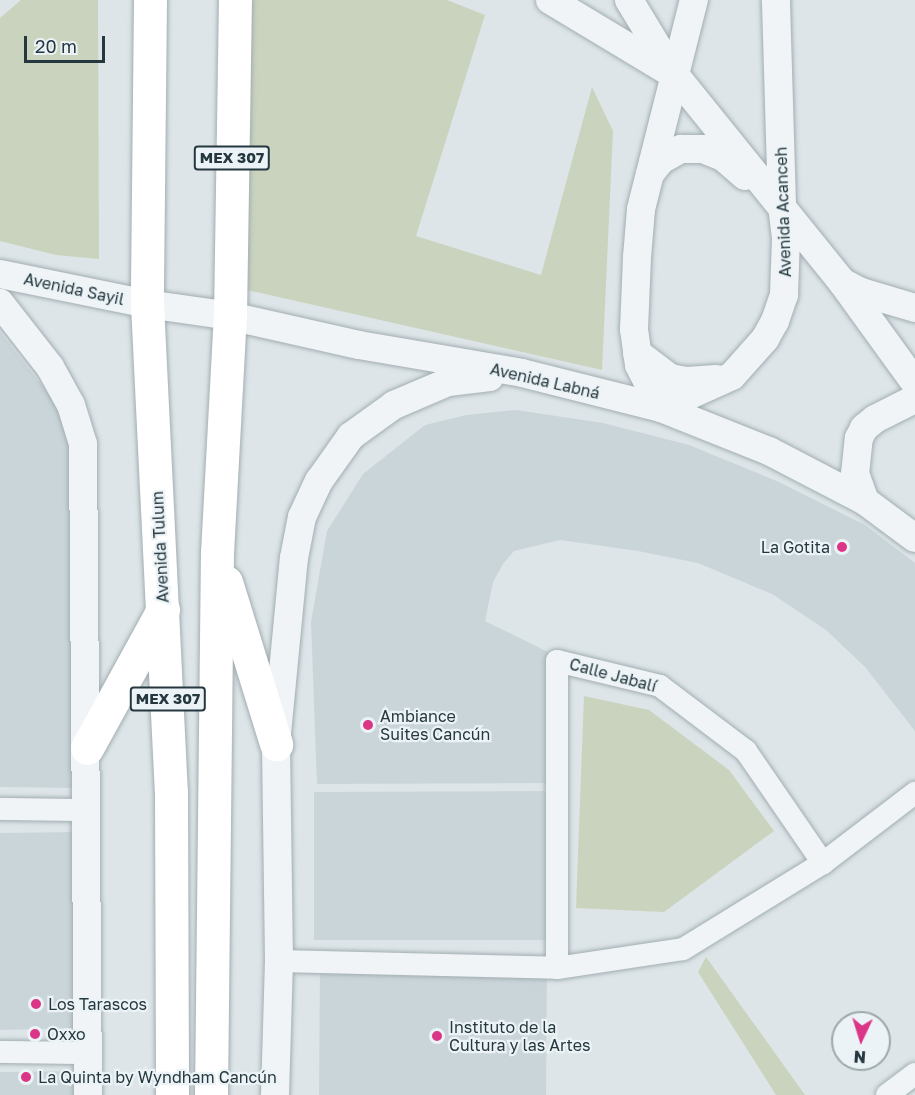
<!DOCTYPE html>
<meta charset="utf-8">
<style>
body{margin:0}
#map{position:relative;width:915px;height:1095px;overflow:hidden;background:#dde5e8;font-family:"Golos Text",sans-serif}
div>[style]{position:absolute}
.built>*{inset:0;background:#cad5da}
.green>*{inset:0;background:#cad3bd}
.roads{filter:drop-shadow(0 0 2px #a2aeb2) drop-shadow(0 0 2px #a2aeb2)}
.minor>*{height:22px;margin:-11px;padding:0 11px;transform-origin:11px;border-radius:11px;background:#f0f4f6}
.tertiary>*{height:28px;margin:-14px;padding:0 14px;transform-origin:14px;border-radius:14px;background:#f0f4f6}
.primary>*{height:33px;margin:-16.5px;padding:0 16.5px;transform-origin:16.5px;border-radius:16.5px;background:#fff}
.dots>*{width:16px;height:16px;translate:-50% -50%;box-sizing:border-box;border:3px solid #ecf3f6;border-radius:50%}
span{translate:-50% -50%;white-space:nowrap;text-align:center;line-height:1.15;-webkit-text-stroke:4.5px #ecf3f6;paint-order:stroke}
.shield-label span{padding:2px 4px;background:#ecf3f6;border:2px solid;border-radius:4px;-webkit-text-stroke-width:0}
.shield-label{font-size:15px;color:#253840;font-weight:700}
.street-label{font-size:16px;color:#253840}
.poi-label{font-size:16px;color:#253840}
.right{translate:-100% -50%;text-align:right}
.left{translate:0 -50%;text-align:left}
.north{position:absolute;left:831px;top:1011px;width:60px;height:60px;box-sizing:border-box;background:#ecf3f6;border:2px solid #9ca8ad;border-radius:50%;rotate:184deg;font-size:16px;font-weight:700;line-height:24px;text-align:center;color:#253840}
.north::after{content:'';display:block;margin:auto;width:21px;height:27px;background:#da3587;clip-path:polygon(50% 0,100% 100%,50% 72%,0 100%)}
.scale{position:absolute;left:24px;top:36px;width:81px;height:27px;box-sizing:border-box;border:3px solid #253840;border-top:0;padding-left:8px;font-size:18px;line-height:21px;white-space:nowrap;color:#253840;-webkit-text-stroke:4px #ecf3f6;paint-order:stroke}
</style>
<div id="map">
<div class="built">
<i style="clip-path:polygon(0 332px,58px 406px,77px 450px,79px 788px,0 787px)"></i>
<i style="clip-path:polygon(516px 410px,603px 423px,689px 445px,779px 482px,865px 525px,915px 563px,915px 731px,865px 667px,826px 630px,772px 594px,698px 563px,638px 551px,560px 540px,514px 551px,503px 564px,493px 582px,485px 621px,548px 652px,546px 783px,317px 784px,311px 622px,327px 531px,363px 474px,425px 425px,466px 415px)"></i>
<i style="clip-path:polygon(547px 791px,547px 940px,314px 940px,314px 792px)"></i>
<i style="clip-path:polygon(79px 832px,79px 1028px,0 1030px,0 833px)"></i>
<i style="clip-path:polygon(547px 970px,546px 1095px,319px 1095px,320px 971px)"></i>
<i style="clip-path:polygon(80px 1071px,80px 1095px,0 1095px,0 1072px)"></i>
</div>
<div class="green">
<i style="clip-path:polygon(21px 0,98px 0,99px 259px,56px 255px,0 241px,0 18px)"></i>
<i style="clip-path:polygon(248px 0,447px 0,485px 15px,416px 236px,541px 275px,592px 87px,613px 131px,602px 370px,247px 290px)"></i>
<i style="clip-path:polygon(584px 696px,649px 710px,729px 770px,774px 831px,664px 912px,576px 908px)"></i>
<i style="clip-path:polygon(706px 957px,805px 1095px,776px 1095px,698px 972px)"></i>
</div>
<div class="roads">
<div class="minor">
<i style="left:0;top:809px;width:86px;rotate:0.7deg"></i>
<i style="left:279px;top:961px;width:278px;rotate:1.4deg"></i>
<i style="left:557px;top:968px;width:127px;rotate:-8.6deg"></i>
<i style="left:683px;top:949px;width:164px;rotate:-31.6deg"></i>
<i style="left:823px;top:863px;width:116px;rotate:-37.3deg"></i>
<i style="left:557px;top:968px;width:307px;rotate:-90deg"></i>
<i style="left:557px;top:661px;width:106px;rotate:13.6deg"></i>
<i style="left:660px;top:686px;width:108px;rotate:37.1deg"></i>
<i style="left:746px;top:751px;width:136px;rotate:55.5deg"></i>
<i style="left:0;top:1052px;width:87px;rotate:0.7deg"></i>
<i style="left:887px;top:1095px;width:35px;rotate:-37deg"></i>
</div>
<div class="tertiary">
<i style="left:550px;top:0;width:146px;rotate:31deg"></i>
<i style="left:675px;top:75px;width:266px;rotate:51.1deg"></i>
<i style="left:842px;top:282px;width:125px;rotate:54.1deg"></i>
<i style="left:629px;top:0;width:83px;rotate:58.8deg"></i>
<i style="left:650px;top:174px;width:18px;rotate:-52deg"></i>
<i style="left:661px;top:160px;width:23px;rotate:-29deg"></i>
<i style="left:681px;top:149px;width:22px"></i>
<i style="left:703px;top:149px;width:22px;rotate:22deg"></i>
<i style="left:723px;top:157px;width:29px;rotate:41deg"></i>
<i style="left:0;top:274px;width:150px;rotate:11.5deg"></i>
<i style="left:147px;top:304px;width:84px;rotate:8.2deg"></i>
<i style="left:230px;top:316px;width:132px;rotate:12.7deg"></i>
<i style="left:359px;top:345px;width:165px;rotate:9.7deg"></i>
<i style="left:522px;top:373px;width:143px;rotate:14.1deg"></i>
<i style="left:661px;top:408px;width:116px;rotate:21.7deg"></i>
<i style="left:769px;top:451px;width:108px;rotate:27.5deg"></i>
<i style="left:865px;top:501px;width:62px;rotate:36.5deg"></i>
<i style="left:844px;top:283px;width:19px;rotate:28deg"></i>
<i style="left:861px;top:292px;width:56px;rotate:16.5deg"></i>
<i style="left:0;top:303px;width:81px;rotate:52deg"></i>
<i style="left:50px;top:367px;width:43px;rotate:61.1deg"></i>
<i style="left:71px;top:405px;width:41px;rotate:72.9deg"></i>
<i style="left:83px;top:444px;width:651px;rotate:89.56deg"></i>
<i style="left:637px;top:353px;width:41px;rotate:37.1deg"></i>
<i style="left:670px;top:378px;width:17px;rotate:10deg"></i>
<i style="left:687px;top:381px;width:29px;rotate:-4deg"></i>
<i style="left:661px;top:408px;width:78px;rotate:-24.3deg"></i>
<i style="left:732px;top:376px;width:50px;rotate:-48.3deg"></i>
<i style="left:765px;top:339px;width:21px;rotate:-61deg"></i>
<i style="left:775px;top:321px;width:28px;rotate:-71deg"></i>
<i style="left:784px;top:295px;width:57px;rotate:-88deg"></i>
<i style="left:786px;top:238px;width:33px;rotate:-97deg"></i>
<i style="left:782px;top:205px;width:205px;rotate:-91.7deg"></i>
<i style="left:661px;top:408px;width:48px;rotate:-117.1deg"></i>
<i style="left:639px;top:365px;width:36px;rotate:-98deg"></i>
<i style="left:634px;top:329px;width:72px;rotate:-87.6deg"></i>
<i style="left:637px;top:257px;width:48px;rotate:-85.2deg"></i>
<i style="left:641px;top:209px;width:216px;rotate:-75.8deg"></i>
<i style="left:865px;top:501px;width:29px;rotate:-110deg"></i>
<i style="left:855px;top:474px;width:36px;rotate:-84deg"></i>
<i style="left:859px;top:438px;width:11px;rotate:-63deg"></i>
<i style="left:864px;top:428px;width:14px;rotate:-39deg"></i>
<i style="left:875px;top:419px;width:45px;rotate:-26.6deg"></i>
<i style="left:275px;top:1095px;width:134px;rotate:-88.3deg"></i>
<i style="left:279px;top:961px;width:217px;rotate:-90.8deg"></i>
<i style="left:276px;top:744px;width:187px;rotate:-84.5deg"></i>
<i style="left:294px;top:558px;width:42px;rotate:-79deg"></i>
<i style="left:302px;top:517px;width:40px;rotate:-65deg"></i>
<i style="left:319px;top:481px;width:55px;rotate:-54.6deg"></i>
<i style="left:351px;top:436px;width:53px;rotate:-35.8deg"></i>
<i style="left:394px;top:405px;width:59px;rotate:-23.1deg"></i>
<i style="left:448px;top:382px;width:42px;rotate:-6.8deg"></i>
</div>
<div class="primary">
<i style="left:150px;top:0;width:304px;rotate:90.6deg"></i>
<i style="left:147px;top:304px;width:488px;rotate:87.2deg"></i>
<i style="left:171px;top:791px;width:304px;rotate:89.8deg"></i>
<i style="left:226px;top:582px;width:170px;rotate:72.8deg"></i>
<i style="left:87px;top:748px;width:158px;rotate:-61.2deg"></i>
<i style="left:211px;top:1095px;width:542px;rotate:-89.37deg"></i>
<i style="left:217px;top:553px;width:237px;rotate:-86.9deg"></i>
<i style="left:230px;top:316px;width:316px;rotate:-89.1deg"></i>
</div>
</div>
<div class="dots">
<i style="left:842px;top:547px;background:#da3587"></i>
<i style="left:368px;top:725px;background:#da3587"></i>
<i style="left:36px;top:1004px;background:#da3587"></i>
<i style="left:35px;top:1034px;background:#da3587"></i>
<i style="left:437px;top:1036px;background:#da3587"></i>
<i style="left:26px;top:1077px;background:#da3587"></i>
</div>
<div class="shield-label">
<span style="left:232px;top:158px">MEX 307</span>
<span style="left:168px;top:699px">MEX 307</span>
</div>
<div class="street-label">
<span style="left:783px;top:212px;rotate:-92deg">Avenida Acanceh</span>
<span style="left:74px;top:289px;rotate:12deg">Avenida Sayil</span>
<span style="left:545px;top:381px;rotate:13deg">Avenida Labná</span>
<span style="left:160px;top:547px;rotate:-93deg">Avenida Tulum</span>
<span style="left:613px;top:675px;rotate:15deg">Calle Jabalí</span>
</div>
<div class="poi-label">
<span class="right" style="left:830px;top:547px">La Gotita</span>
<span class="left" style="left:380px;top:725px">Ambiance<br>Suites Cancún</span>
<span class="left" style="left:48px;top:1004px">Los Tarascos</span>
<span class="left" style="left:449px;top:1036px">Instituto de la<br>Cultura y las Artes</span>
<span class="left" style="left:47px;top:1034px">Oxxo</span>
<span class="left" style="left:38px;top:1077px">La Quinta by Wyndham Cancún</span>
</div>
<div class="north">N</div>
<div class="scale">20 m</div>
</div>
